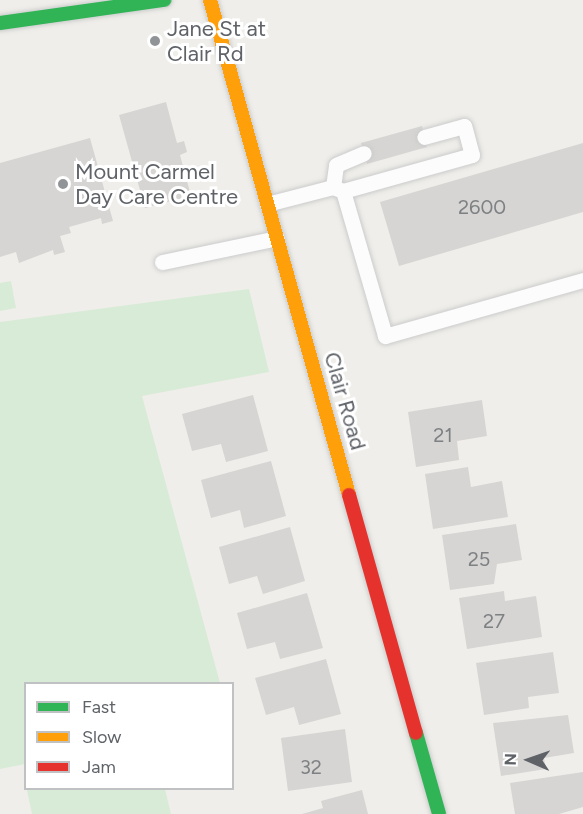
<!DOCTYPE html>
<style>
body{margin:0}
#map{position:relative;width:583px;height:814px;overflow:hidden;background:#efeeea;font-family:Figtree,sans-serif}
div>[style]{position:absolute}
.green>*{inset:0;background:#d8ebd6}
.building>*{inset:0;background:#d6d5d3}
.roads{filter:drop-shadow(0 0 2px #cbcccc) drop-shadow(0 0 2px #cbcccc)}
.lane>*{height:15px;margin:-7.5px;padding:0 7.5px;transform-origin:7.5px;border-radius:7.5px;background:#fdfcfc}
.fast>*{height:14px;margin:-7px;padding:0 7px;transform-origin:7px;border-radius:7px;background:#30b455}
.slow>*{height:14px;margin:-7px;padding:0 7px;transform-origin:7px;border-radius:7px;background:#ff9f0a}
.jam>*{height:14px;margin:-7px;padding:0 7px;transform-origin:7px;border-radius:7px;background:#e5322d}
.dots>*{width:16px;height:16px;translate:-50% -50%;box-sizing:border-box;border:3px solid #fff;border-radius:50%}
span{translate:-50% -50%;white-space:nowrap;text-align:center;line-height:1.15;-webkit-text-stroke:6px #fff;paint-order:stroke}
.number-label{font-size:20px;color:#7e8184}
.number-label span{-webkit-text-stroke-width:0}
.poi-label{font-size:22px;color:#5f6368}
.left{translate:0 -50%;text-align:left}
.street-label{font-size:22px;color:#5f6368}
.legend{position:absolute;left:24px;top:682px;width:210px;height:108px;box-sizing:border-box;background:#fff;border:2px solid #bfc1c3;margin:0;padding:8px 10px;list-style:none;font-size:18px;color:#5f6368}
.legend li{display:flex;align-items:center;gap:12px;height:30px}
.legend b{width:30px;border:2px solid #bfc1c3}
.north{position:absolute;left:499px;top:730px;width:60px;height:60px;-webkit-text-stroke:4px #fff;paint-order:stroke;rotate:272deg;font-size:16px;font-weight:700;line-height:24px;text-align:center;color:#5f6368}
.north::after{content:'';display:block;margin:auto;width:21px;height:27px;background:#5f6368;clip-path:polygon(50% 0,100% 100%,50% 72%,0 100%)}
</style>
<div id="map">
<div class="green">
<i style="clip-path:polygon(11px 281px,16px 308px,0 311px,0 283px)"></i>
<i style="clip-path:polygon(249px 289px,269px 372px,142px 396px,220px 683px,26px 684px,25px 764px,0 769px,0 322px)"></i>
<i style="clip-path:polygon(165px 789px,171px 814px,32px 814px,27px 790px)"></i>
</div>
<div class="building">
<i style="clip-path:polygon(166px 102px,177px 143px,184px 141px,187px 152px,180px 155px,191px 196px,145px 208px,119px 115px)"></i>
<i style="clip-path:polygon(422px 126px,427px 147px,367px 164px,361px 143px)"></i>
<i style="clip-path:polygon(90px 138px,113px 221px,102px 224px,101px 218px,69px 227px,71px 233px,60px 236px,65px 252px,54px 255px,53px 250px,19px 263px,16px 252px,0 257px,0 163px)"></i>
<i style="clip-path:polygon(583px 143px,583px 212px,399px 266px,380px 202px)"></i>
<i style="clip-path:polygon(253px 395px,268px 451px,226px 462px,221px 444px,192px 451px,182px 414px)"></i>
<i style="clip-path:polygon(482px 400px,487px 436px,457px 441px,459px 460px,416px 467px,408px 412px)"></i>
<i style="clip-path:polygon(271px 461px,286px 516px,244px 528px,240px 510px,211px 518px,201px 480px)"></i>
<i style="clip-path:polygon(468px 467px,471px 487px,502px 481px,508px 517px,433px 529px,425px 474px)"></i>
<i style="clip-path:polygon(516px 524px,522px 560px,497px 564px,494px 584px,450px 590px,442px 535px)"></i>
<i style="clip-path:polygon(290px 527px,305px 581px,263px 594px,257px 576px,229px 584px,219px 547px)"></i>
<i style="clip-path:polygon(504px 591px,505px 601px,536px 596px,542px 637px,467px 649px,459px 598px)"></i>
<i style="clip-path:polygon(307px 593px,323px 648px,280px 659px,275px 642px,247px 649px,237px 613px)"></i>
<i style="clip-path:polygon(553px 652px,559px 693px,528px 697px,529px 708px,484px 715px,476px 663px)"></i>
<i style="clip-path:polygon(326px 659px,341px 714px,299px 725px,294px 707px,266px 715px,255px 678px)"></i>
<i style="clip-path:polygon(568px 715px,574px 753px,544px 758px,546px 769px,501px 776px,493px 723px)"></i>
<i style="clip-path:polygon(345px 729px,352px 782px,288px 791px,281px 738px)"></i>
<i style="clip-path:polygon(583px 772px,583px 807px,559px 814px,515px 814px,510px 783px)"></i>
<i style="clip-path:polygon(362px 790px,368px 814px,302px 814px,323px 808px,321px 801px)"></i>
</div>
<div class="roads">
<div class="lane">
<i style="left:333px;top:187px;width:22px;rotate:-82deg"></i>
<i style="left:336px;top:165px;width:30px;rotate:-23deg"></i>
<i style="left:343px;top:191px;width:151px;rotate:73.8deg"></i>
<i style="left:385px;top:336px;width:206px;rotate:-15.8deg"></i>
<i style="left:267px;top:204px;width:68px;rotate:-14.4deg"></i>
<i style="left:333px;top:187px;width:11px;rotate:22deg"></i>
<i style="left:343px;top:191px;width:134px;rotate:-15.6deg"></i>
<i style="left:472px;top:155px;width:30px;rotate:-105deg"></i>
<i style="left:464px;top:126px;width:41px;rotate:164.6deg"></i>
<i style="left:162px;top:262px;width:117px;rotate:-11.8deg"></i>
</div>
<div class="fast">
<i style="left:0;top:23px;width:166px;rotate:-8deg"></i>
<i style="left:416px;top:733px;width:84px;rotate:74.1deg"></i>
</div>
<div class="slow">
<i style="left:210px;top:0;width:514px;rotate:74.31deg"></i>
</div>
<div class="jam">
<i style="left:349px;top:495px;width:247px;rotate:74.3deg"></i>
</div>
</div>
<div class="dots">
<i style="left:155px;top:41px;background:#919496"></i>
<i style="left:63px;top:184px;background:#919496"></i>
</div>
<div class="number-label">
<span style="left:482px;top:207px">2600</span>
<span style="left:443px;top:435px">21</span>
<span style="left:479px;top:559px">25</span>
<span style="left:494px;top:621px">27</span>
<span style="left:311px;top:767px">32</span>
</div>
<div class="poi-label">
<span class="left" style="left:167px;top:41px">Jane St at<br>Clair Rd</span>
<span class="left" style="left:75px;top:184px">Mount Carmel<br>Day Care Centre</span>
</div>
<div class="street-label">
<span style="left:345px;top:401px;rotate:74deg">Clair Road</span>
</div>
<ul class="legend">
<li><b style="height:8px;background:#30b455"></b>Fast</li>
<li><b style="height:8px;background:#ff9f0a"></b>Slow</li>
<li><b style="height:8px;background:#e5322d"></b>Jam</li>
</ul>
<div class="north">N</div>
</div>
